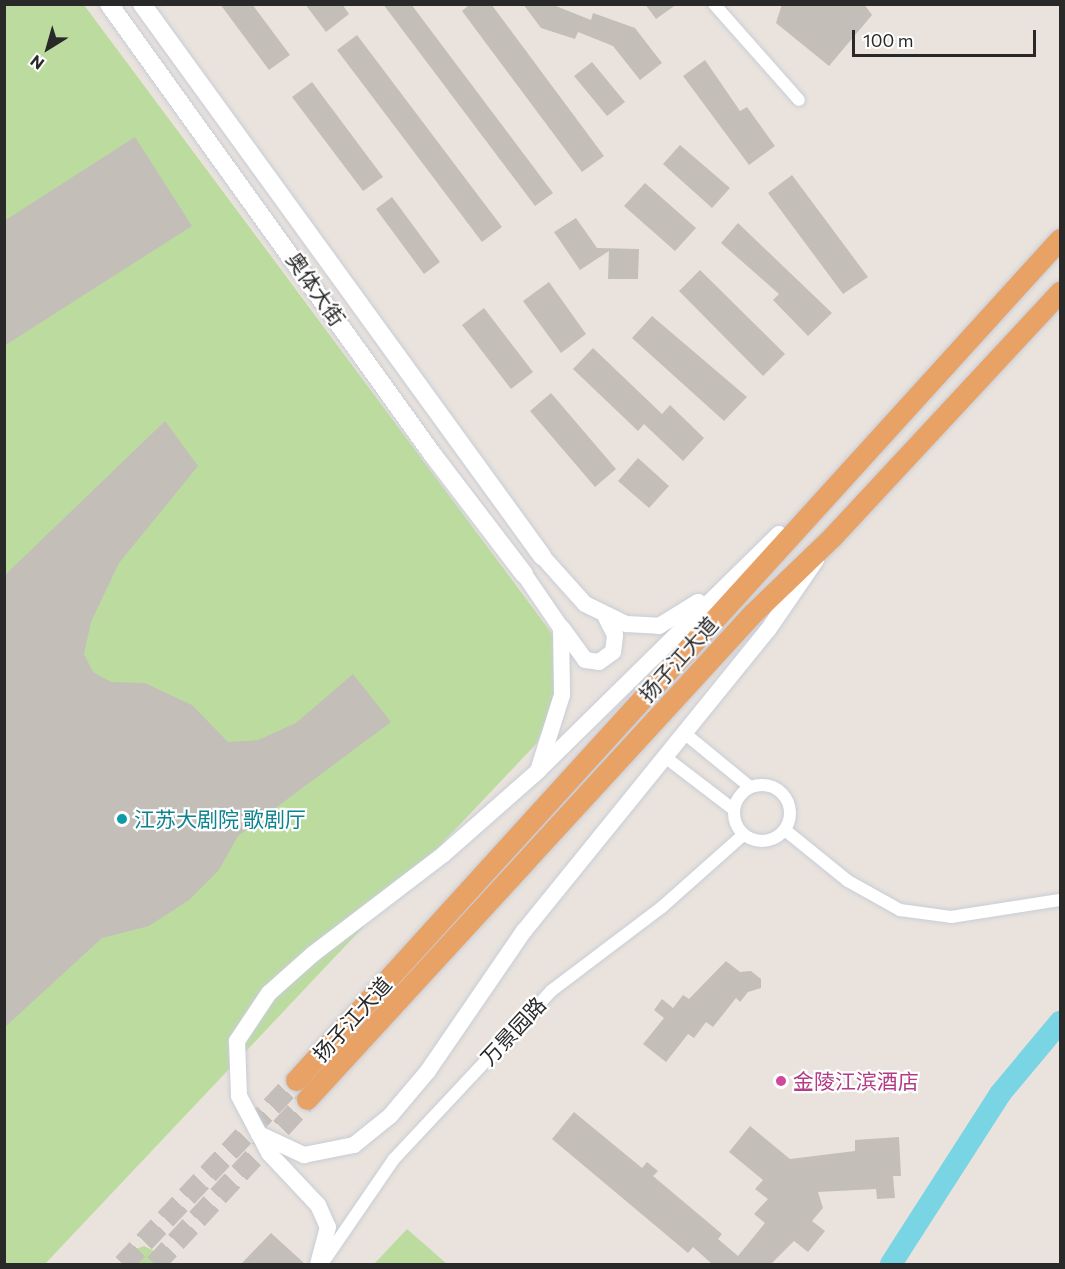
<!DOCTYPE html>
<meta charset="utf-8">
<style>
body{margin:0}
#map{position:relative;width:1065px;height:1269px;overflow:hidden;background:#eae3dd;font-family:Commissioner,"Noto Sans SC",sans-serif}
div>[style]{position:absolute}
.green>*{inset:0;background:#bbdc9e}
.river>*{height:22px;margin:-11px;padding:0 11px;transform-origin:11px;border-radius:11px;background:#79d4e3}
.building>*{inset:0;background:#c3beb8}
.trunk-tunnel>*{height:21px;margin-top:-10.5px;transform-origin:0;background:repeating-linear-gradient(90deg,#c3beb9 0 21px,transparent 0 31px)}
.roads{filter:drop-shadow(0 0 2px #c8cdd6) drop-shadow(0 0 2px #c8cdd6)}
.minor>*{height:12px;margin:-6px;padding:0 6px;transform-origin:6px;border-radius:6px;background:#fff}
.minor>.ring{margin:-6px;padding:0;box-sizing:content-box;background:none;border:12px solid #fff;border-radius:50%}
.tertiary>*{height:16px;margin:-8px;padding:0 8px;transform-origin:8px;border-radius:8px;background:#fff}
.secondary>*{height:18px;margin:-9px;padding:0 9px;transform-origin:9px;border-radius:9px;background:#fff}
.trunk>*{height:21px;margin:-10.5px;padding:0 10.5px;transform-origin:10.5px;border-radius:10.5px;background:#e9a266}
.dots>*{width:16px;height:16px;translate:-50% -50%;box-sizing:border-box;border:3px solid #fff;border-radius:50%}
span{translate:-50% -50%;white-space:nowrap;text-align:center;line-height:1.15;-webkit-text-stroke:4.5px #fff;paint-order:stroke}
.street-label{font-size:21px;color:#292929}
.culture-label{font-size:21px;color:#0d838f}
.left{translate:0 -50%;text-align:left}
.hotel-label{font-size:21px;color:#b23c85}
.frame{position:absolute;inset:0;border:6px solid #292929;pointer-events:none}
.north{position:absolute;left:18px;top:18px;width:60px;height:60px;-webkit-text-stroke:4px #fff;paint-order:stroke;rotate:217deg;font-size:16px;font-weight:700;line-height:24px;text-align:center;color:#292929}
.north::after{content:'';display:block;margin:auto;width:21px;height:27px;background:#292929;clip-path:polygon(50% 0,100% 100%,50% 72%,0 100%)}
.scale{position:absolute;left:852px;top:30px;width:184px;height:27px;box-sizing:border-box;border:3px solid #292929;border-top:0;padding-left:8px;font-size:18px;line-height:21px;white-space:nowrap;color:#292929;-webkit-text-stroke:4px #fff;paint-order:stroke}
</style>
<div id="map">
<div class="green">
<i style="clip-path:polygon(5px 5px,84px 5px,553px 635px,556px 669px,554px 701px,537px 743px,45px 1264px,5px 1264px)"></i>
<i style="clip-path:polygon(407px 1229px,447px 1264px,374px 1264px)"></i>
<i style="clip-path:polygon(144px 1246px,154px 1251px,160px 1264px,123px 1264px,127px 1252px)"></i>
</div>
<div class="river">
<i style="left:891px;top:1264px;width:202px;rotate:-57.3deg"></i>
<i style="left:1000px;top:1094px;width:94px;rotate:-50.2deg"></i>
</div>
<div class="building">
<i style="clip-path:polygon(220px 4px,252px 4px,290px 55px,269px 70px)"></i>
<i style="clip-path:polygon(305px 4px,342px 4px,349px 14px,326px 32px)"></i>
<i style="clip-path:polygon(383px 4px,411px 4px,553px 193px,535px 206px)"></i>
<i style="clip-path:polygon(470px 4px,491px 4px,604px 156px,582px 172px,462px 11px)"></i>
<i style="clip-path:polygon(523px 4px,551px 4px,591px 20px,593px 13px,635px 28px,662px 63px,640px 80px,613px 46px,578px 32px,575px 39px,541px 28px)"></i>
<i style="clip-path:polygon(645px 4px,677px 4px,656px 19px)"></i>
<i style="clip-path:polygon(782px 4px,864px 4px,872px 15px,829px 66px,776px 23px)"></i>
<i style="clip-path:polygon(357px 35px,502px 227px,482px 242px,337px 50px)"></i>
<i style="clip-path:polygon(705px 60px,740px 111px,747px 107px,775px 146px,749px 165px,683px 76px)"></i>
<i style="clip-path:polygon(592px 62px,625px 102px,607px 116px,574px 76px)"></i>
<i style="clip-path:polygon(312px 82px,383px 177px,363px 191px,292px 97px)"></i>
<i style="clip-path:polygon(135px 137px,192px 226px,4px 346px,4px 221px)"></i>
<i style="clip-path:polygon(680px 145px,730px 188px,712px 208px,663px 164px)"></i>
<i style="clip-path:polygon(792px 175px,868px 277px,843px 294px,768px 193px)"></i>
<i style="clip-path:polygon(645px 183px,696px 228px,675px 251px,624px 206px)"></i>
<i style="clip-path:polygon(392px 197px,440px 262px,424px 274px,376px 209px)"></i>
<i style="clip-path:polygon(576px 218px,597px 248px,639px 249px,638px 279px,608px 279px,609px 251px,580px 270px,554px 232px)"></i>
<i style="clip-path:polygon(738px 223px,832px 313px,808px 336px,773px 300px,779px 294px,721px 243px)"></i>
<i style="clip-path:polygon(700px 270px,785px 354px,763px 376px,679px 291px)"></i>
<i style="clip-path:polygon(549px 282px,586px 334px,561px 353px,523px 301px)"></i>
<i style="clip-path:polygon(484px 308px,533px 372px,511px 389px,462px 325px)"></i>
<i style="clip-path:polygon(652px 316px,747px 397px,724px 421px,632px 338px)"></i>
<i style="clip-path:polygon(593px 348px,662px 414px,670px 405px,704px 438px,683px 461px,644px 424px,638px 431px,573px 369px)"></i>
<i style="clip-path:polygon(551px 393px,616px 469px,595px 487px,530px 411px)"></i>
<i style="clip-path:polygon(165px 421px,198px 466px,119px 563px,91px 622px,84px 654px,93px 672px,111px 682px,145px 683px,192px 705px,228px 742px,258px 740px,296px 723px,353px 674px,391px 722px,238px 836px,219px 870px,189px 900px,149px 926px,102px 938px,4px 1028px,4px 576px)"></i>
<i style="clip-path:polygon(638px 458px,669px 486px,649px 508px,618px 481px)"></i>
<i style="clip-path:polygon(726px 961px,740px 972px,751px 971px,761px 979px,761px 988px,748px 992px,740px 1002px,736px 998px,713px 1027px,706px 1022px,694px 1038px,688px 1034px,666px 1062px,643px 1044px,664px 1018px,654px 1010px,662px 999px,673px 1008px,683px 995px,689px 999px)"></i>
<i style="clip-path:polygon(574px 1112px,642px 1168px,647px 1162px,658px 1171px,653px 1176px,722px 1234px,718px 1239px,738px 1256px,765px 1223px,754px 1214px,768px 1199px,755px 1189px,763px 1180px,729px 1152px,750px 1126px,790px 1159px,855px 1151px,855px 1140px,899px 1137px,901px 1176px,893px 1176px,895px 1198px,877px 1199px,876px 1189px,818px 1192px,823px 1208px,812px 1221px,825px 1231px,808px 1252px,794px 1241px,771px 1264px,712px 1264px,693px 1247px,688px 1253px,552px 1139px)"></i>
<i style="clip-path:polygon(271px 1233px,305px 1264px,241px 1264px)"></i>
</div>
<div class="trunk-tunnel">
<i style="left:123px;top:1264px;width:253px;rotate:-46.8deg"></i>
<i style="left:155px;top:1264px;width:224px;rotate:-47.3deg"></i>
</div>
<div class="roads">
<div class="minor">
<i style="left:714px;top:4px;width:128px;rotate:48.5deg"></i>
<i style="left:683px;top:732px;width:87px;rotate:39.4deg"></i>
<i style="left:665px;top:757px;width:86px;rotate:37.4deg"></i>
<i class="ring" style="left:734px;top:785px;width:44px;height:44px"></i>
<i style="left:785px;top:830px;width:81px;rotate:39deg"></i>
<i style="left:848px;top:881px;width:60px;rotate:29.1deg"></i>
<i style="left:900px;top:910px;width:51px;rotate:7.8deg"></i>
<i style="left:951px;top:917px;width:110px;rotate:-8.9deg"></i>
<i style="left:322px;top:1264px;width:127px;rotate:-55.6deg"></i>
<i style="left:394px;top:1159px;width:230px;rotate:-46.9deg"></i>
<i style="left:551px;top:991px;width:139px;rotate:-37.1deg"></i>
<i style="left:662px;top:907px;width:108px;rotate:-41.6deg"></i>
</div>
<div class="tertiary">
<i style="left:779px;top:534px;width:338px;rotate:135.5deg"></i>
<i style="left:538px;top:771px;width:125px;rotate:138.6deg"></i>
<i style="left:444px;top:854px;width:165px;rotate:142.6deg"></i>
<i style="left:313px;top:954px;width:59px;rotate:138.4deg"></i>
<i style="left:269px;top:993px;width:58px;rotate:123.7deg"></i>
<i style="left:237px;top:1041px;width:55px;rotate:87.9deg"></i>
<i style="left:239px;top:1096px;width:43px;rotate:62.2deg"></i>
<i style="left:259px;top:1134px;width:50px;rotate:25deg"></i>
<i style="left:304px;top:1155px;width:51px;rotate:-11.3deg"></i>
<i style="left:354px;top:1145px;width:46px;rotate:-38.9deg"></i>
<i style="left:390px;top:1116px;width:59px;rotate:-49.8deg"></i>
<i style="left:428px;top:1071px;width:170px;rotate:-55.6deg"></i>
<i style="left:524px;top:931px;width:387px;rotate:-51deg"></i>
<i style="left:768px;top:630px;width:85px;rotate:-55.6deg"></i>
<i style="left:542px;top:556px;width:64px;rotate:48.1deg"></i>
<i style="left:585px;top:604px;width:46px;rotate:26deg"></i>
<i style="left:626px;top:624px;width:33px;rotate:3deg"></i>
<i style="left:659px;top:626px;width:46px;rotate:-31.6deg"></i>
<i style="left:524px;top:574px;width:65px;rotate:55.6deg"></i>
<i style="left:561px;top:628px;width:67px;rotate:89.1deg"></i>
<i style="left:562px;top:695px;width:77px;rotate:107.5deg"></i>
<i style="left:562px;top:628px;width:39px;rotate:54deg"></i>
<i style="left:585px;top:660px;width:14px;rotate:8deg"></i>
<i style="left:599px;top:662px;width:17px;rotate:-36deg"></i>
<i style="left:613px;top:652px;width:17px;rotate:-83deg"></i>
<i style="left:615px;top:635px;width:20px;rotate:-117deg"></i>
<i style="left:259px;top:1134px;width:21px;rotate:62deg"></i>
<i style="left:269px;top:1153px;width:71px;rotate:46.7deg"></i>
<i style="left:318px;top:1205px;width:24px;rotate:66deg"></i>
<i style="left:328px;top:1227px;width:38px;rotate:105deg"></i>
</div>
<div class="secondary">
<i style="left:109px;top:4px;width:555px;rotate:54.31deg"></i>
<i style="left:433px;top:455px;width:150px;rotate:52.6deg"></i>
<i style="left:142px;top:4px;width:682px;rotate:54.07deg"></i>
</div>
<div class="trunk">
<i style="left:296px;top:1080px;width:1136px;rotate:-47.75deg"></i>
<i style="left:307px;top:1099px;width:660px;rotate:-47.46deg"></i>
<i style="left:753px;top:613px;width:110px;rotate:-43.9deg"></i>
<i style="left:832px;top:537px;width:335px;rotate:-47.1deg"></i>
</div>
</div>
<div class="dots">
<i style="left:122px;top:819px;background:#0f9aa8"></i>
<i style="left:781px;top:1081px;background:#d1479c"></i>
</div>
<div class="street-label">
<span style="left:316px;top:289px;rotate:55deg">奥体大街</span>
<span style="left:678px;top:659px;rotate:-48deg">扬子江大道</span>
<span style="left:352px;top:1019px;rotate:-48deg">扬子江大道</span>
<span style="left:513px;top:1031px;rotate:-47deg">万景园路</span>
</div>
<div class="culture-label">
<span class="left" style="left:134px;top:819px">江苏大剧院 歌剧厅</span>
</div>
<div class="hotel-label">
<span class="left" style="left:793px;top:1081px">金陵江滨酒店</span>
</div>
<div class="frame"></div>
<div class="north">N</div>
<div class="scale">100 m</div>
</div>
